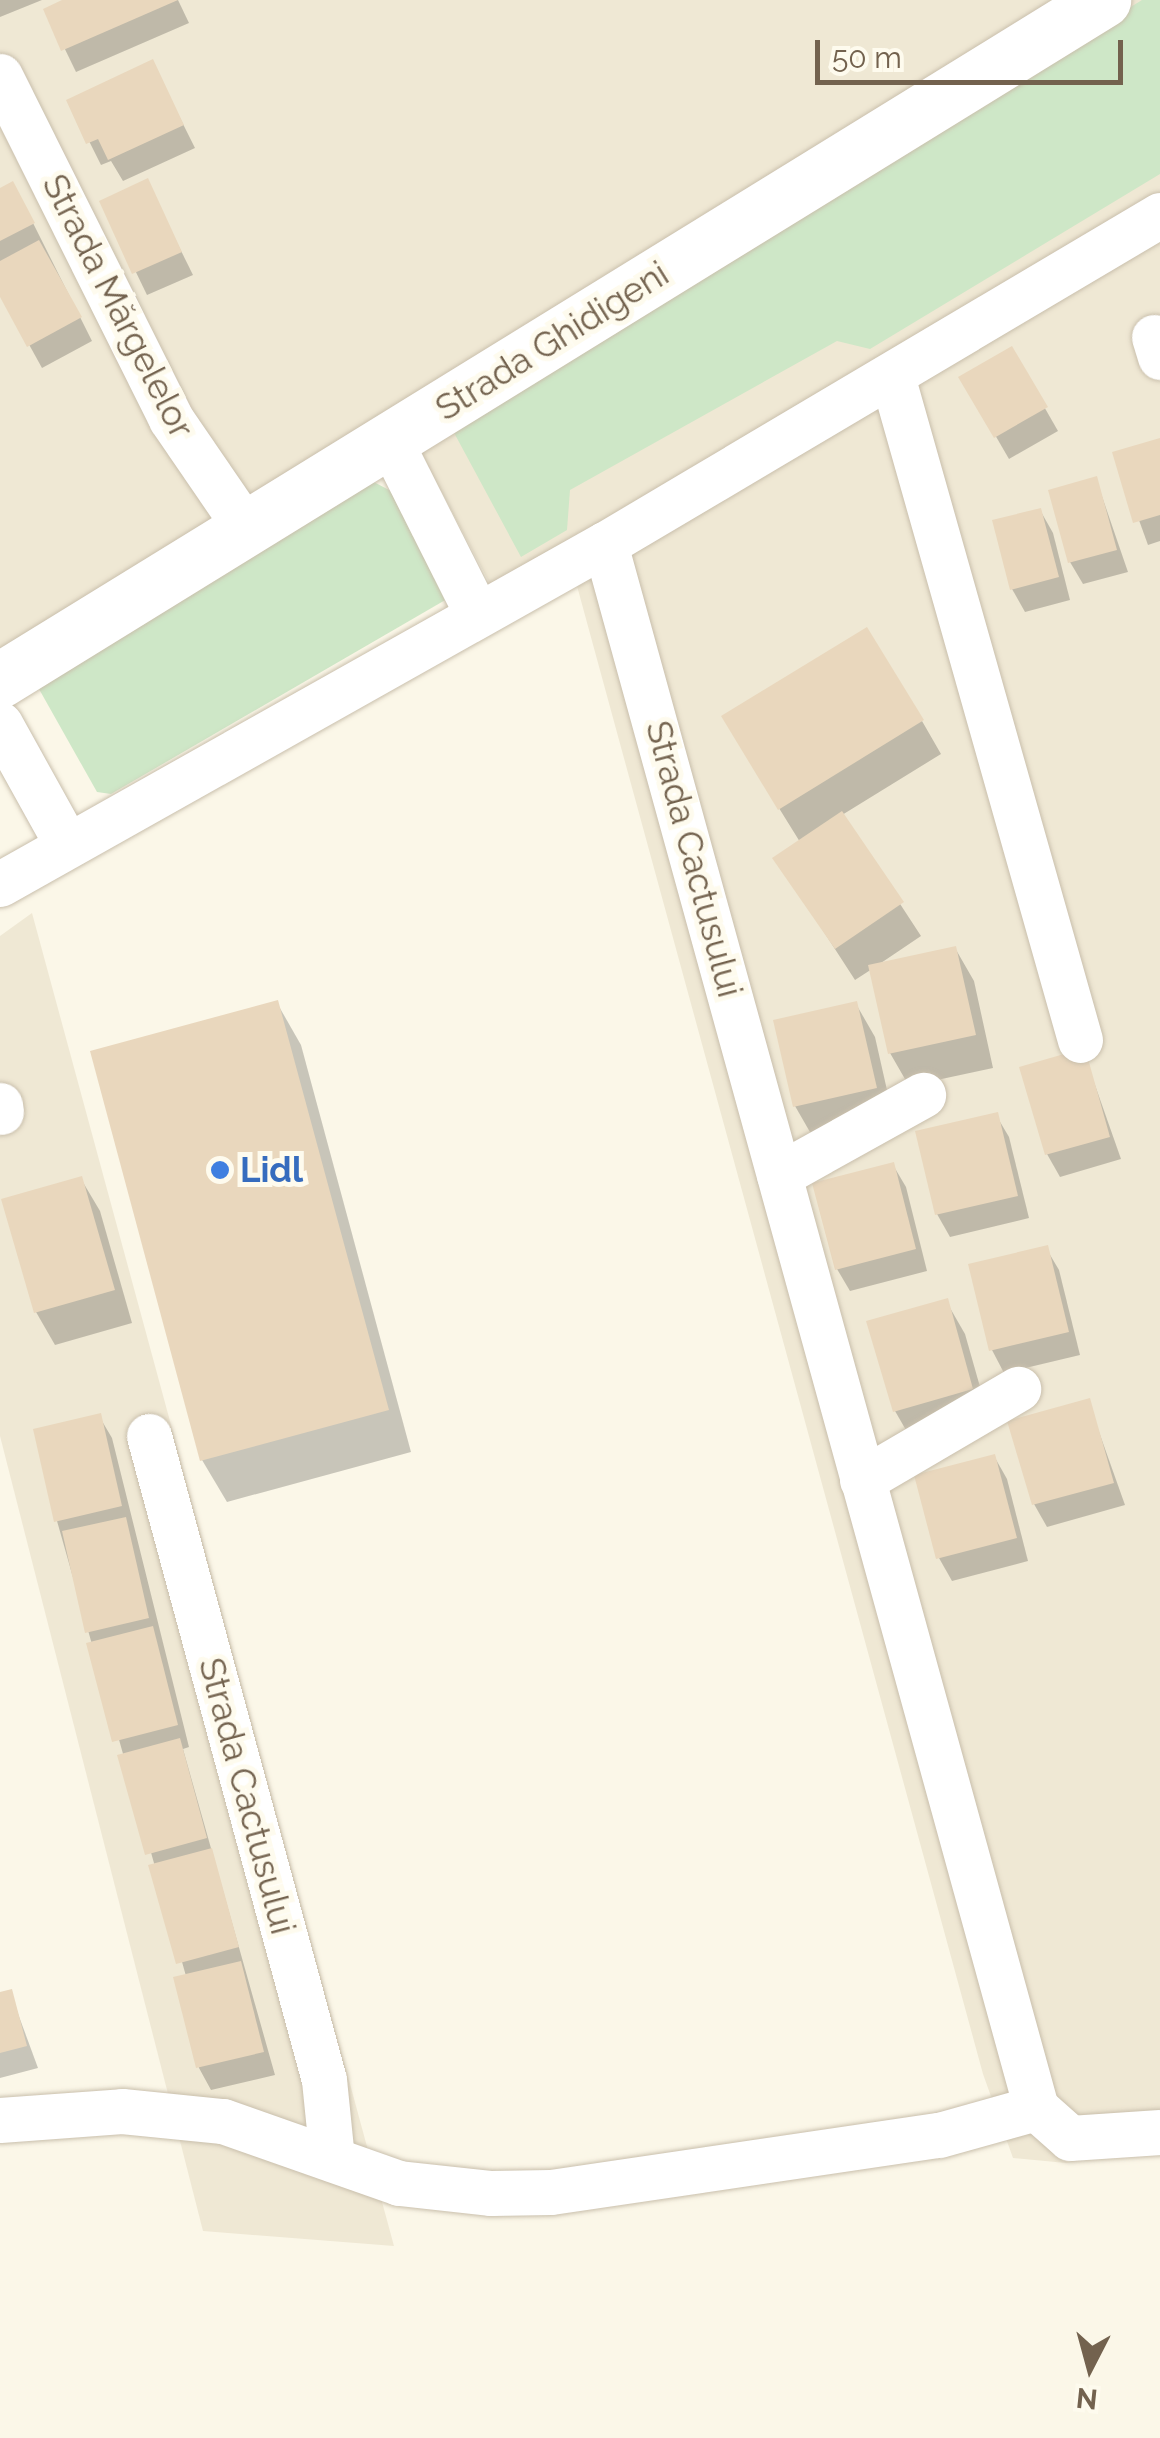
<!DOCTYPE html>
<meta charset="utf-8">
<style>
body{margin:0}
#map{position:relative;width:1160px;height:2438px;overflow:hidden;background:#fbf7e8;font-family:Raleway,sans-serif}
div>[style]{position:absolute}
.residential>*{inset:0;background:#efe8d4}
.green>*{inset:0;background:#cee7c7}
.shadow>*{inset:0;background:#0003}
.building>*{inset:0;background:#e9d7bd}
.roads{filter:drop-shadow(0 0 2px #c9bfac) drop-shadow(0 0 2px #c9bfac)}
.minor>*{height:45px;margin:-22.5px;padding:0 22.5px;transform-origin:22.5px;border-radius:22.5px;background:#fff}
.tertiary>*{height:55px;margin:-27.5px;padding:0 27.5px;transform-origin:27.5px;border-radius:27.5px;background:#fff}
.dots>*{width:28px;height:28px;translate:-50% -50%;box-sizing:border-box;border:5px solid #fefbee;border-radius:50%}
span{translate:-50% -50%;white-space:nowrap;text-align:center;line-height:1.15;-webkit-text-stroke:10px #fefbee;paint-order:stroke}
.street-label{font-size:35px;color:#73624e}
.shop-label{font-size:35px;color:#366cbe;font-weight:700}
.left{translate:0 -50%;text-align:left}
.north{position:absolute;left:1040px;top:2318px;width:100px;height:100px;-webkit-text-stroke:8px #fefbee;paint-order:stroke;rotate:186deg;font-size:28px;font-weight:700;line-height:40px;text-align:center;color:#73624e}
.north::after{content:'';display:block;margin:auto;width:35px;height:45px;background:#73624e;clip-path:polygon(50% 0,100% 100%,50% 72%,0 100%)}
.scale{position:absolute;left:815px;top:40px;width:308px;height:45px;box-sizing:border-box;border:5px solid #73624e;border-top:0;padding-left:12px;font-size:30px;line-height:35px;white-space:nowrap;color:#73624e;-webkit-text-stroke:8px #fefbee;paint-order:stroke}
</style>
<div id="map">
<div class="residential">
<i style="clip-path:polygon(0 0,1160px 0,1160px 2146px,1066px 2163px,1013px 2158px,983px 2074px,577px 586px,508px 618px,416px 443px,0 694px)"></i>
<i style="clip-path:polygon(32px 913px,394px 2246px,203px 2231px,0 1436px,0 936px)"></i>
</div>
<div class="green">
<i style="clip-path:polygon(1142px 0,1160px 0,1160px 174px,870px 349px,837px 341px,570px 490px,567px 530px,521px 557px,452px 429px)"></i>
<i style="clip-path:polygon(370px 480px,391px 491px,447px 599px,111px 794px,97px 792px,39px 689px,40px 680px)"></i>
</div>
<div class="shadow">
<i style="clip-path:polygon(0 0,42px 0,0 17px)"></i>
<i style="clip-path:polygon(68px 0,178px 0,189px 23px,76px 72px,46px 10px)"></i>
<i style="clip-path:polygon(152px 62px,195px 148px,123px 181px,111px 161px,101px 165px,69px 101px)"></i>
<i style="clip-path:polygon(147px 182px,193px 275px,147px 295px,102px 202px)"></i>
<i style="clip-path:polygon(0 191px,25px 207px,92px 341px,42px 368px,0 292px)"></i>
<i style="clip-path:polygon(1011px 349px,1058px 431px,1009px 459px,962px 378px)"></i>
<i style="clip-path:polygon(1160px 441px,1160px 541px,1148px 545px,1115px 454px)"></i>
<i style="clip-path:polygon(1096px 479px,1128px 572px,1083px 584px,1070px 562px)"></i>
<i style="clip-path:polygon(1040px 510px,1053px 533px,1070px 600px,1025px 612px,1012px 589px)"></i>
<i style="clip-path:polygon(922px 721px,941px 754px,842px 815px,921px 936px,878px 965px,955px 948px,974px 981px,993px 1068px,909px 1086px,890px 1053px,872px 969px,855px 980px,776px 858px,800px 842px,743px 750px)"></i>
<i style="clip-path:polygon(277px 1003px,301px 1045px,411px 1452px,227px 1502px,202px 1460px)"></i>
<i style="clip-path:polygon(856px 1004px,875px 1037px,894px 1121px,814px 1139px,795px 1106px)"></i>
<i style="clip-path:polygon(1083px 1051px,1121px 1159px,1060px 1177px,1047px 1154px)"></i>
<i style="clip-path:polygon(996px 1115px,1009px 1137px,1029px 1218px,950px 1237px,937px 1214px)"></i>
<i style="clip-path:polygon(893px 1165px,906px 1187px,927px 1271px,850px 1291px,837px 1269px)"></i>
<i style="clip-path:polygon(81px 1179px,100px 1211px,132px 1323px,55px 1345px,36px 1312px)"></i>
<i style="clip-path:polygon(1046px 1248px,1059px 1270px,1080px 1355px,1004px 1373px,992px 1350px)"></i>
<i style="clip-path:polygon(946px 1301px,965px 1334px,990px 1422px,914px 1444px,895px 1411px)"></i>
<i style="clip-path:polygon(1088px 1401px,1125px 1505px,1047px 1527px,1034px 1504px)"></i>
<i style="clip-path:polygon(99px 1416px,112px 1438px,189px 1747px,183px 1749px,275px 2075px,211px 2090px,199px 2068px,176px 1979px,186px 1976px,57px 1521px)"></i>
<i style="clip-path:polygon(994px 1456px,1007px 1479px,1028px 1561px,952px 1581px,939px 1558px,917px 1476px)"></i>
<i style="clip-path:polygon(10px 1992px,38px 2068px,0 2078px,0 1994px)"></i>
</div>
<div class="building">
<i style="clip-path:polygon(62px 0,178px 0,61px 51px,43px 9px)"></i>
<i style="clip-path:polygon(153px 59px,184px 125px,108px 160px,98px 139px,86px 144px,66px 100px)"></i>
<i style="clip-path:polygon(148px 178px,182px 252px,132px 274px,99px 201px)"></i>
<i style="clip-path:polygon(13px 181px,35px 223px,0 241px,0 188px)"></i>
<i style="clip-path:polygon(39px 240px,82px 317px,27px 347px,0 297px,0 261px)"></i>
<i style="clip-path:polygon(1012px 346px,1048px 407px,994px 438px,958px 377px)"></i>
<i style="clip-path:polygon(1160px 438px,1160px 515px,1133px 523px,1112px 452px)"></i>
<i style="clip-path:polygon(1097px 476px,1117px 550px,1068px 563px,1048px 490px)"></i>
<i style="clip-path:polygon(1041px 508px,1059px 577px,1010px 590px,992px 520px)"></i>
<i style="clip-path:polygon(867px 627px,924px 720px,778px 810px,721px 716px)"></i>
<i style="clip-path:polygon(842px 811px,904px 902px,835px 949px,772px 858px)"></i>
<i style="clip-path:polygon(956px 946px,976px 1035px,888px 1054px,868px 965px)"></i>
<i style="clip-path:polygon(278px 1000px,389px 1410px,200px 1461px,90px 1051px)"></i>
<i style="clip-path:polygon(857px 1001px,877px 1088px,793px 1107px,773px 1020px)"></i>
<i style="clip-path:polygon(1085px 1048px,1110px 1137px,1045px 1155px,1019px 1067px)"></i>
<i style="clip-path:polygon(998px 1112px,1018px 1196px,935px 1215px,915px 1131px)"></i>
<i style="clip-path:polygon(894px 1162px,916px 1249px,835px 1270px,812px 1183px)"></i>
<i style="clip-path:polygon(82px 1176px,115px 1290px,34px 1313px,1px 1199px)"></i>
<i style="clip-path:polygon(1048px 1245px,1069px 1332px,989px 1351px,968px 1264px)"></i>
<i style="clip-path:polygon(948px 1298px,973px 1389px,893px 1412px,866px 1321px)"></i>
<i style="clip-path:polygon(1090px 1398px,1114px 1483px,1032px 1505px,1007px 1421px)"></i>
<i style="clip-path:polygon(101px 1413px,122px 1506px,54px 1522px,33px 1429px)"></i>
<i style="clip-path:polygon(995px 1454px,1017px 1538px,936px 1559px,914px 1475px)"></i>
<i style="clip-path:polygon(126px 1517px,149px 1618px,85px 1633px,62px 1531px)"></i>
<i style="clip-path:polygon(153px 1626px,178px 1725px,112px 1742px,86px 1643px)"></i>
<i style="clip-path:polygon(180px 1738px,207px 1838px,145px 1855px,117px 1755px)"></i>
<i style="clip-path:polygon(212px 1848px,239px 1947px,176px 1964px,148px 1865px)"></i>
<i style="clip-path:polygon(241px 1961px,264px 2052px,196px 2068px,173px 1977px)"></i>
<i style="clip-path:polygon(12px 1989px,27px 2046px,0 2053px,0 1992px)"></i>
</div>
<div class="roads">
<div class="minor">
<i style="left:0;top:76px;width:383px;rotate:63.5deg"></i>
<i style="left:171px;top:419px;width:135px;rotate:55.6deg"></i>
<i style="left:1154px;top:337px;width:21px;rotate:73deg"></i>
<i style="left:892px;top:376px;width:690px;rotate:74.19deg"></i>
<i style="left:390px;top:441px;width:194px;rotate:63.3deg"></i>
<i style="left:605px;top:544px;width:1622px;rotate:74.59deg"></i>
<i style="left:1036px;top:2108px;width:45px;rotate:41.4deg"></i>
<i style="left:1070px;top:2138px;width:90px;rotate:-3.8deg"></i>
<i style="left:0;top:724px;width:138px;rotate:61deg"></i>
<i style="left:0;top:884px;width:694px;rotate:-29.34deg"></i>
<i style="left:605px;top:544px;width:645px;rotate:-30.66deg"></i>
<i style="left:0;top:1105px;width:7px;rotate:82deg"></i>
<i style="left:779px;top:1175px;width:165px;rotate:-29.1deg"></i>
<i style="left:149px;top:1436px;width:667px;rotate:74.8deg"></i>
<i style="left:324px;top:2080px;width:79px;rotate:84.2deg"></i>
<i style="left:862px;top:1480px;width:181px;rotate:-30.3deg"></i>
<i style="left:0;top:2120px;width:122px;rotate:-4.2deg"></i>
<i style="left:122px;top:2111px;width:101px;rotate:5.7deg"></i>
<i style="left:223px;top:2121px;width:187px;rotate:19.4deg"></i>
<i style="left:399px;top:2183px;width:93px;rotate:6.2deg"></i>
<i style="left:491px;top:2193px;width:60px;rotate:-1deg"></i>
<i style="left:551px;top:2192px;width:392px;rotate:-8.4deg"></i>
<i style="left:939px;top:2135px;width:101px;rotate:-15.6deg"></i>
</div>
<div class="tertiary">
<i style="left:0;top:680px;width:1296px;rotate:-31.65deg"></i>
</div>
</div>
<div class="dots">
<i style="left:220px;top:1170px;background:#3f7fe0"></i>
</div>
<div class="street-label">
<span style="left:118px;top:306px;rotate:63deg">Strada Mărgelelor</span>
<span style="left:552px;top:341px;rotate:-32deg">Strada Ghidigeni</span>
<span style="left:694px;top:859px;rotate:75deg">Strada Cactusului</span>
<span style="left:247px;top:1796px;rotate:75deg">Strada Cactusului</span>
</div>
<div class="shop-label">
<span class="left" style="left:240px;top:1170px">Lidl</span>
</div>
<div class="north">N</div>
<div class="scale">50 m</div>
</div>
